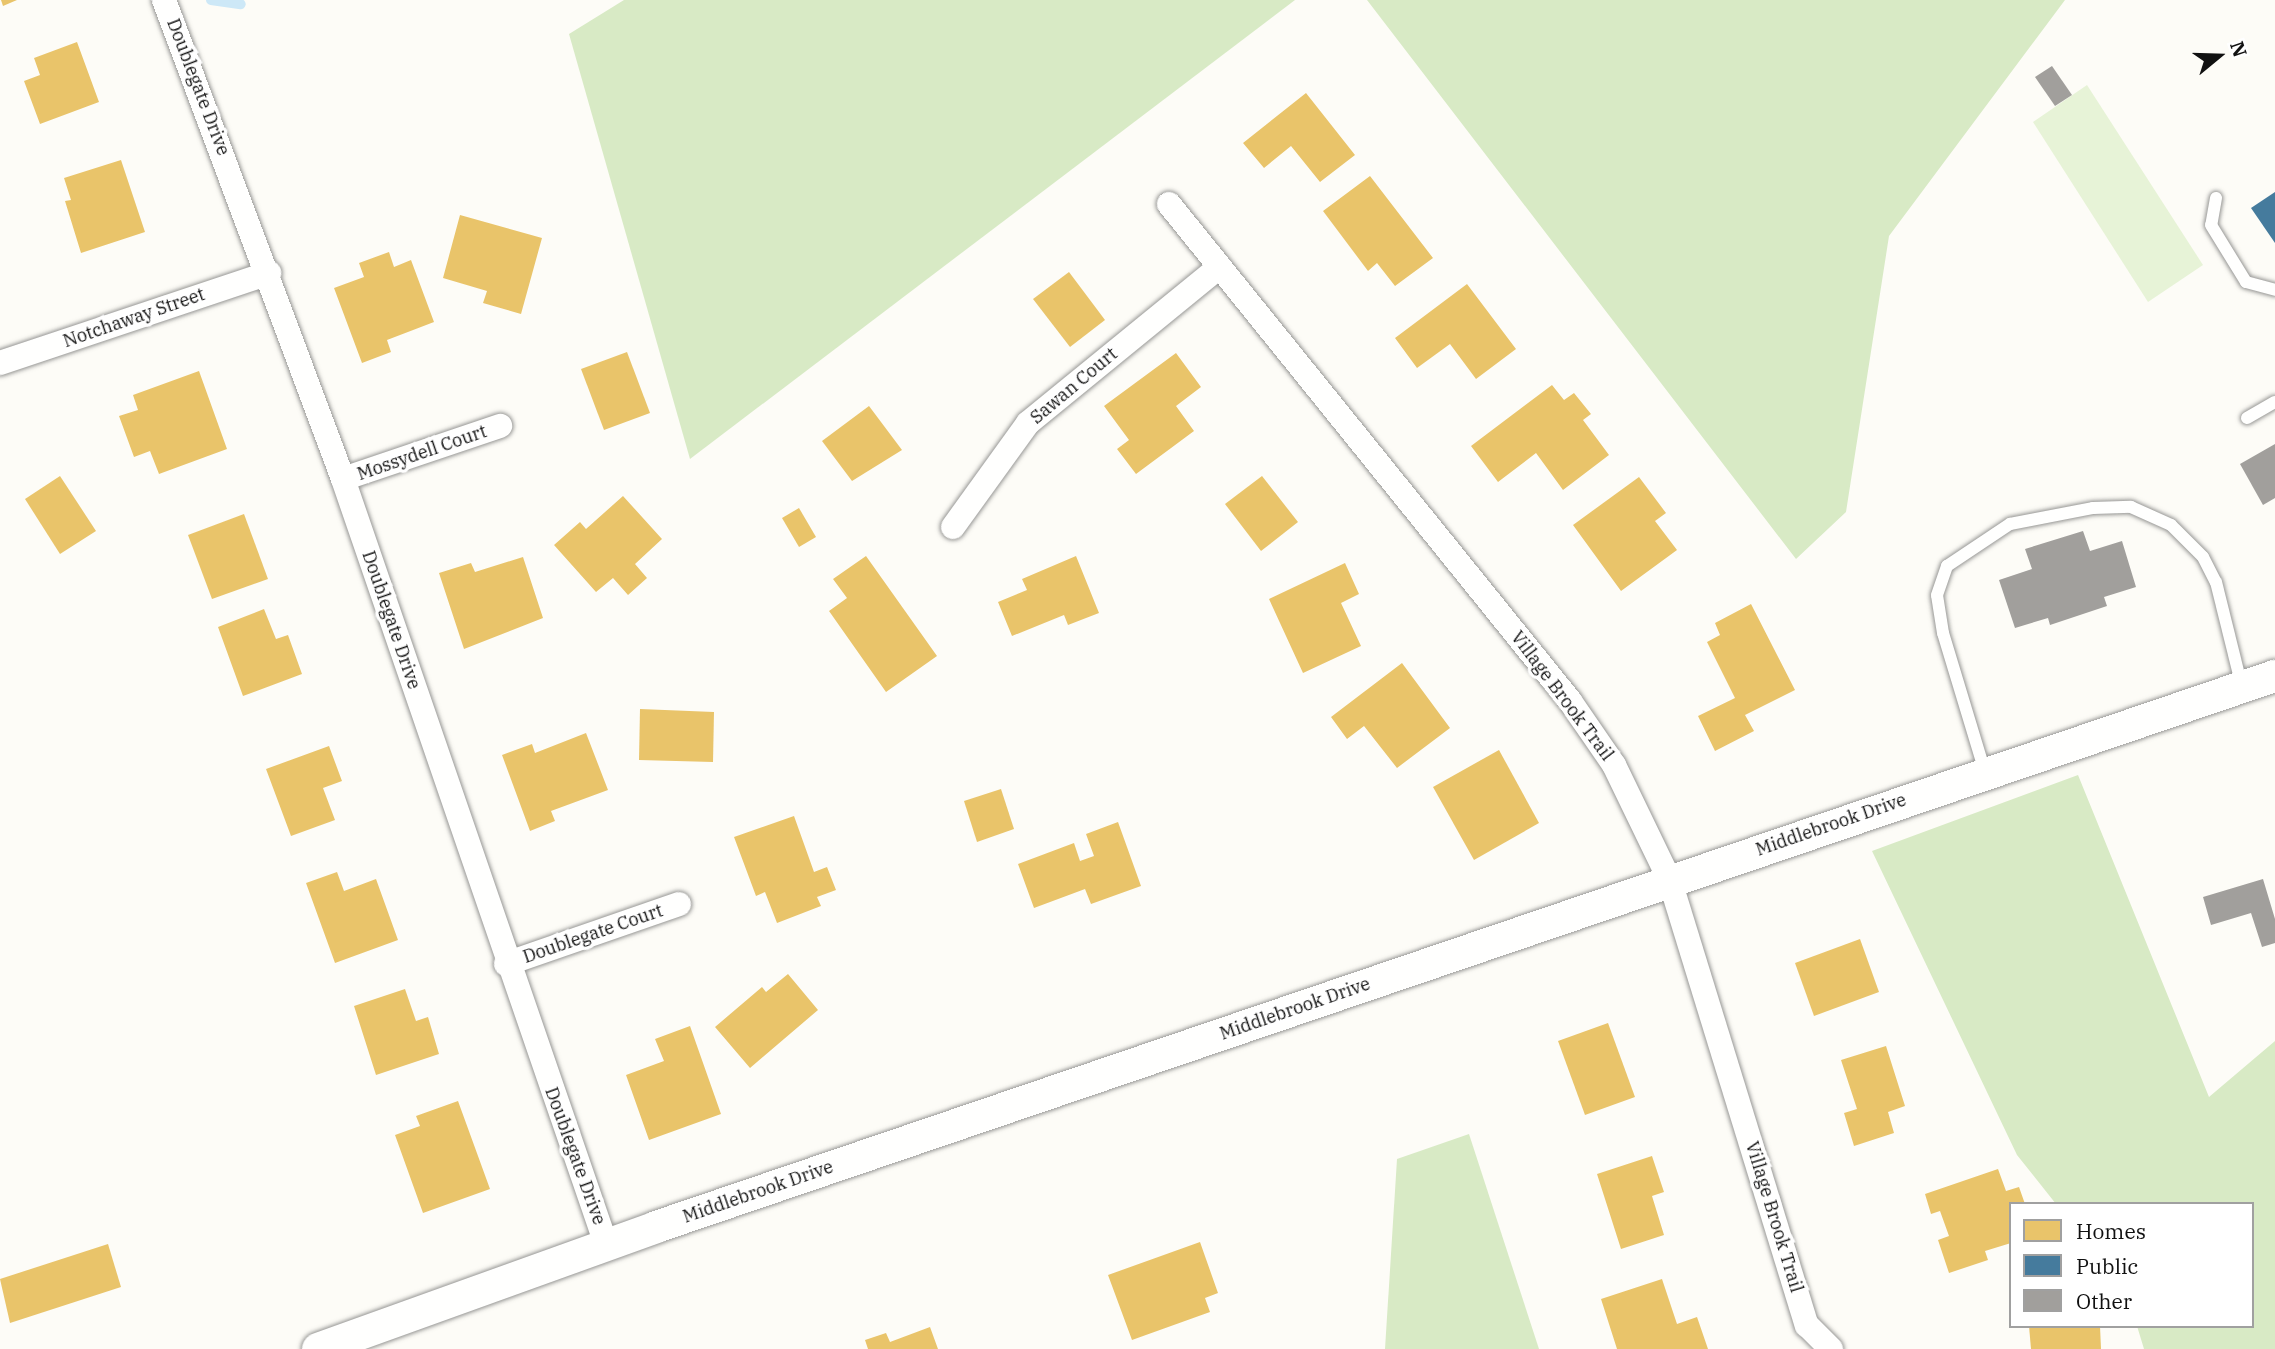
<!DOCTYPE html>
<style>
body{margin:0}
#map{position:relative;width:2275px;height:1349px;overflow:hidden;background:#fdfcf7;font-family:"IBM Plex Serif",serif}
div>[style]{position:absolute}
.green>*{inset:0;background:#e7f3d7}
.forest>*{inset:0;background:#d8eac5}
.homes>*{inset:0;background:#e9c46a}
.public>*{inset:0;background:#457b9d}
.stream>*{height:10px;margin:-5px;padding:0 5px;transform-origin:5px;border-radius:5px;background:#cde8f7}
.building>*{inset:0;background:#a19f9c}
.roads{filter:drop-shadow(0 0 2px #979795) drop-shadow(0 0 2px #979795)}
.service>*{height:12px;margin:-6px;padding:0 6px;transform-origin:6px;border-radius:6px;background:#fffffe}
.minor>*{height:24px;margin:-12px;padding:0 12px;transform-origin:12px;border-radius:12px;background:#fffffe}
.tertiary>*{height:32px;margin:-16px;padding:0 16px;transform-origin:16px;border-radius:16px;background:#fffffe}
span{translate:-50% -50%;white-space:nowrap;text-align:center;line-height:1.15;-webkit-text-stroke:7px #fff;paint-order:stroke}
.street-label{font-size:18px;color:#111}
.legend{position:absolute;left:2009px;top:1202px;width:245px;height:126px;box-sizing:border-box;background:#fff;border:2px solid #a0a0a0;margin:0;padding:9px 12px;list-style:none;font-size:21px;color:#111}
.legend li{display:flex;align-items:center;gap:14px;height:35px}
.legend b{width:35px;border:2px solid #a0a0a0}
.north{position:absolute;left:2184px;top:21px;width:70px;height:70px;-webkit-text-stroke:5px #fff;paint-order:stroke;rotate:71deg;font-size:19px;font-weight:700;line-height:28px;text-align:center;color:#111}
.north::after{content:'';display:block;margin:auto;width:24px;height:32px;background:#111;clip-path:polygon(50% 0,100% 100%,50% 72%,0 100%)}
</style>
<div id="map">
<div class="green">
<i style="clip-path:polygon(2087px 85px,2203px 265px,2148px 302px,2033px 122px)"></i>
</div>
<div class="forest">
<i style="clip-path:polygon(624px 0,1295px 0,690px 459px,569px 34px)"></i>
<i style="clip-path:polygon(1367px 0,2065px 0,1889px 236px,1846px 512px,1796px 559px)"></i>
<i style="clip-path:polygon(2078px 775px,2209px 1097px,2275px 1041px,2275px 1349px,2144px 1349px,2137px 1326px,2252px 1326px,2252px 1204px,2056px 1204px,2017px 1155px,1872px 851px)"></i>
<i style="clip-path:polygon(1469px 1134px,1539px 1349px,1385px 1349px,1397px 1159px)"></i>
</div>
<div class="homes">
<i style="clip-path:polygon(1px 0,17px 0,3px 6px)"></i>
<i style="clip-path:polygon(77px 42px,99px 102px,40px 124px,24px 81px,40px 75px,34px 58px)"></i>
<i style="clip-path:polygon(1306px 93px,1355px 155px,1320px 182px,1291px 146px,1264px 168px,1243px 143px)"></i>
<i style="clip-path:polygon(121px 160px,145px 232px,81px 253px,65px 201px,71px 200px,64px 178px)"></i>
<i style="clip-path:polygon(1370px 176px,1433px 258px,1395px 286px,1377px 263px,1368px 271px,1323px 211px)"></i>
<i style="clip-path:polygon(460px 215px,542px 238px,521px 314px,483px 303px,487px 291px,443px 278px)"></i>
<i style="clip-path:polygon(389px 252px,394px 267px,411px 260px,434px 322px,387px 340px,391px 352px,362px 363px,334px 288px,364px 277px,359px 263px)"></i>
<i style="clip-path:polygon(1069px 272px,1105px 320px,1070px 347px,1033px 299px)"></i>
<i style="clip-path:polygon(1467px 284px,1516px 349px,1476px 379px,1450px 344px,1417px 368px,1395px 338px)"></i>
<i style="clip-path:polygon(627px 352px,650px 413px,604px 430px,581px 369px)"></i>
<i style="clip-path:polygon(1176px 353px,1201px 387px,1176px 406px,1194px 431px,1136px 474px,1117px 449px,1129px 440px,1104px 406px)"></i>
<i style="clip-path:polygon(199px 371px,227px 449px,159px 474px,150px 451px,134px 457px,119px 416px,138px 410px,133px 395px)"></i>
<i style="clip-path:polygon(1552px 385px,1564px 400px,1574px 393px,1591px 414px,1583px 420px,1609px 455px,1563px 490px,1536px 453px,1498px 482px,1471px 446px)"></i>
<i style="clip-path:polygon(869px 406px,902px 450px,852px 481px,822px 441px)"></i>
<i style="clip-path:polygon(60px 476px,96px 531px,60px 554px,25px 499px)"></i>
<i style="clip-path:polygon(1262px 476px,1298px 522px,1261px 551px,1225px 504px)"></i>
<i style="clip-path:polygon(1639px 477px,1666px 513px,1655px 521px,1677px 550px,1621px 591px,1573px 525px)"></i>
<i style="clip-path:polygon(623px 496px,662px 539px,635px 564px,647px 578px,628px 595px,613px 578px,596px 592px,554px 545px,580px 522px,586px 529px)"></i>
<i style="clip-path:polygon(799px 508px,816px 537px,799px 547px,782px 518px)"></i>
<i style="clip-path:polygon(244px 514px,268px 579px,212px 599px,188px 535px)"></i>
<i style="clip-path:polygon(866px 556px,937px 656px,886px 692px,829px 611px,847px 598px,833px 579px)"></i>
<i style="clip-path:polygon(1076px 556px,1099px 613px,1068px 625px,1064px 615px,1012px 636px,998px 602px,1027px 590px,1022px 579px)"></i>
<i style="clip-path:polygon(523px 557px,543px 618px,464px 649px,439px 573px,471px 563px,475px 572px)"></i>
<i style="clip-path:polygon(1345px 563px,1359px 594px,1341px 603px,1361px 646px,1303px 673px,1269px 599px)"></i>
<i style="clip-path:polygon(1751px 604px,1795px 690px,1745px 715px,1754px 731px,1715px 751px,1698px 716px,1735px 698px,1707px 642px,1720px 635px,1715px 623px)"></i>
<i style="clip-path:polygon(264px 609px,276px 639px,288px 635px,302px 674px,243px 696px,218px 627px)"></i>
<i style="clip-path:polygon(1402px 663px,1450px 728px,1397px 768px,1364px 726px,1347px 739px,1331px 717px)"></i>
<i style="clip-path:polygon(640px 709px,714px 712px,713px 762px,639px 760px)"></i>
<i style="clip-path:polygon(586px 733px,608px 790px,551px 811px,555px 821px,530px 831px,502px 755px,532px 744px,535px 753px)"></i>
<i style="clip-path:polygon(329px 746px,342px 781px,323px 788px,335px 820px,291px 836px,266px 769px)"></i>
<i style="clip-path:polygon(1499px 750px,1539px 823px,1474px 860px,1433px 787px)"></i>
<i style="clip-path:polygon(1001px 789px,1014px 829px,977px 842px,964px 801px)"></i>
<i style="clip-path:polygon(794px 816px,814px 872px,827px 867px,836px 890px,817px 897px,821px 906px,777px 923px,765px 892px,756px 896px,734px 837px)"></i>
<i style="clip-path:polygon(1118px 822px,1141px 886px,1091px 904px,1085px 889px,1034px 908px,1018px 864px,1074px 843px,1080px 861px,1094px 856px,1086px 834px)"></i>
<i style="clip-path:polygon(337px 872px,344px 891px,376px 879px,398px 940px,335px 963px,306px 883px)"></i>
<i style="clip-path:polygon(1860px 939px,1879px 992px,1814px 1016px,1795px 963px)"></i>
<i style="clip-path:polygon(788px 974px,818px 1010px,750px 1068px,715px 1027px,762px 987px,766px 992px)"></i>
<i style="clip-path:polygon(405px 989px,416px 1021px,428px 1017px,439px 1054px,376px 1075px,354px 1006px)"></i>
<i style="clip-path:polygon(1608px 1023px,1635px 1097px,1585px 1115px,1558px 1041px)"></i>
<i style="clip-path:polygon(690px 1026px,721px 1114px,649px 1140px,626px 1075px,664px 1061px,655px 1039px)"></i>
<i style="clip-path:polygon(1886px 1046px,1905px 1106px,1888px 1112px,1894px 1133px,1854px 1146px,1844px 1113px,1857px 1109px,1841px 1060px)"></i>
<i style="clip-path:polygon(458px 1101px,490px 1189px,423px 1213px,395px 1135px,420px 1126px,416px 1116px)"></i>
<i style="clip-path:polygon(1652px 1156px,1664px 1192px,1652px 1196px,1664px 1235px,1621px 1249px,1597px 1174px)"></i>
<i style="clip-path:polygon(1998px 1169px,2006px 1191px,2019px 1187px,2025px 1204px,2011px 1204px,2011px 1243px,1985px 1251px,1988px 1260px,1949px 1273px,1938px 1240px,1949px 1236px,1940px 1211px,1931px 1214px,1925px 1194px)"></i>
<i style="clip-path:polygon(1200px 1242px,1218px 1293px,1205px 1298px,1210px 1312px,1132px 1340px,1108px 1275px)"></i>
<i style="clip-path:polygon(108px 1244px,121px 1287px,10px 1323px,0 1279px)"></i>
<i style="clip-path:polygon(1662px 1279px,1677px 1324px,1697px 1317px,1708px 1349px,1617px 1349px,1601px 1299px)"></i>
<i style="clip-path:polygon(2029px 1326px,2100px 1326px,2101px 1349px,2031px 1349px)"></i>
<i style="clip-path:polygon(930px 1327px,938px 1349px,868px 1349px,865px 1340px,886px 1333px,890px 1342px)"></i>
</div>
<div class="public">
<i style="clip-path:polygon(2275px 192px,2275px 243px,2251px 208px)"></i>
</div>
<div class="stream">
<i style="left:211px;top:0;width:30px;rotate:8deg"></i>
</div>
<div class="building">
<i style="clip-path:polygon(2052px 66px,2072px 95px,2055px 106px,2035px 77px)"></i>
<i style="clip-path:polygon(2275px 444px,2275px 498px,2263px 505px,2240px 464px)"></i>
<i style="clip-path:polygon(2083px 531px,2090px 551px,2122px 541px,2136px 587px,2104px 597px,2107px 606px,2050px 625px,2048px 618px,2015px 628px,1999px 580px,2032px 569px,2025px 549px)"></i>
<i style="clip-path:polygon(2263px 879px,2275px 919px,2275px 943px,2262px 947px,2251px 913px,2211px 925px,2203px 897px)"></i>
</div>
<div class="roads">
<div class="service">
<i style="left:2216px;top:198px;width:27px;rotate:100deg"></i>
<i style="left:2211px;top:225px;width:67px;rotate:58.4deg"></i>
<i style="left:2246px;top:282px;width:30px;rotate:15deg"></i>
<i style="left:2247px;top:418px;width:32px;rotate:-30deg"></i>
<i style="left:1985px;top:772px;width:145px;rotate:-106.8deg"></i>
<i style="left:1943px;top:633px;width:38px;rotate:-99deg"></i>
<i style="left:1937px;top:595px;width:31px;rotate:-71deg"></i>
<i style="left:1947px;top:566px;width:76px;rotate:-33.7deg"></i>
<i style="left:2010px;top:524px;width:85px;rotate:-10.9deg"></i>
<i style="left:2093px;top:508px;width:38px;rotate:-2deg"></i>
<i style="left:2131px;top:507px;width:44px;rotate:24.2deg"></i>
<i style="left:2171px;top:525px;width:45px;rotate:45deg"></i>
<i style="left:2203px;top:557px;width:28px;rotate:63deg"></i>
<i style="left:2216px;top:582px;width:108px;rotate:76.1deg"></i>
</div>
<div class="minor">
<i style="left:164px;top:0;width:511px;rotate:69.51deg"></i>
<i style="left:343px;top:479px;width:809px;rotate:71.03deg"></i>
<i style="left:1169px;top:204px;width:639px;rotate:51.1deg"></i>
<i style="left:1570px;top:701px;width:78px;rotate:55.5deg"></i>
<i style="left:1614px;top:765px;width:129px;rotate:64.2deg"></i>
<i style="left:1670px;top:881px;width:465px;rotate:72.9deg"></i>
<i style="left:1807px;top:1325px;width:34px;rotate:45deg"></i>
<i style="left:0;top:363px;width:284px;rotate:-18.5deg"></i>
<i style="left:343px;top:479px;width:166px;rotate:-18.7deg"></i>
<i style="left:953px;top:527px;width:128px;rotate:-54.2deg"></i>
<i style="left:1028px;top:423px;width:247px;rotate:-39.2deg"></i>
<i style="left:506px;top:964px;width:183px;rotate:-19.1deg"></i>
</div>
<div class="tertiary">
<i style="left:318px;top:1349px;width:359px;rotate:-19.8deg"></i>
<i style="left:656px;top:1227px;width:1710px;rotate:-18.8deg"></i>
</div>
</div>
<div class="street-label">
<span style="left:198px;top:87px;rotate:69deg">Doublegate Drive</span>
<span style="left:134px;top:318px;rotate:-19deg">Notchaway Street</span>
<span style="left:1074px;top:386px;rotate:-40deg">Sawan Court</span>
<span style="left:422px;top:453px;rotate:-19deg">Mossydell Court</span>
<span style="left:391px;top:620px;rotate:71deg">Doublegate Drive</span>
<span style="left:1562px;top:696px;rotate:53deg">Village Brook Trail</span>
<span style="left:1831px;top:825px;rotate:-19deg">Middlebrook Drive</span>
<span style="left:593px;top:934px;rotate:-19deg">Doublegate Court</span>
<span style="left:1295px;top:1009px;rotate:-19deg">Middlebrook Drive</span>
<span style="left:575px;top:1156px;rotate:70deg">Doublegate Drive</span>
<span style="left:758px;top:1192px;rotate:-19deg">Middlebrook Drive</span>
<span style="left:1774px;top:1217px;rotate:73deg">Village Brook Trail</span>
</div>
<ul class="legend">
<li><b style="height:19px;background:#e9c46a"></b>Homes</li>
<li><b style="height:19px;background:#457b9d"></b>Public</li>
<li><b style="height:19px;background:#a19f9c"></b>Other</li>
</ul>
<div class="north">N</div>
</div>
